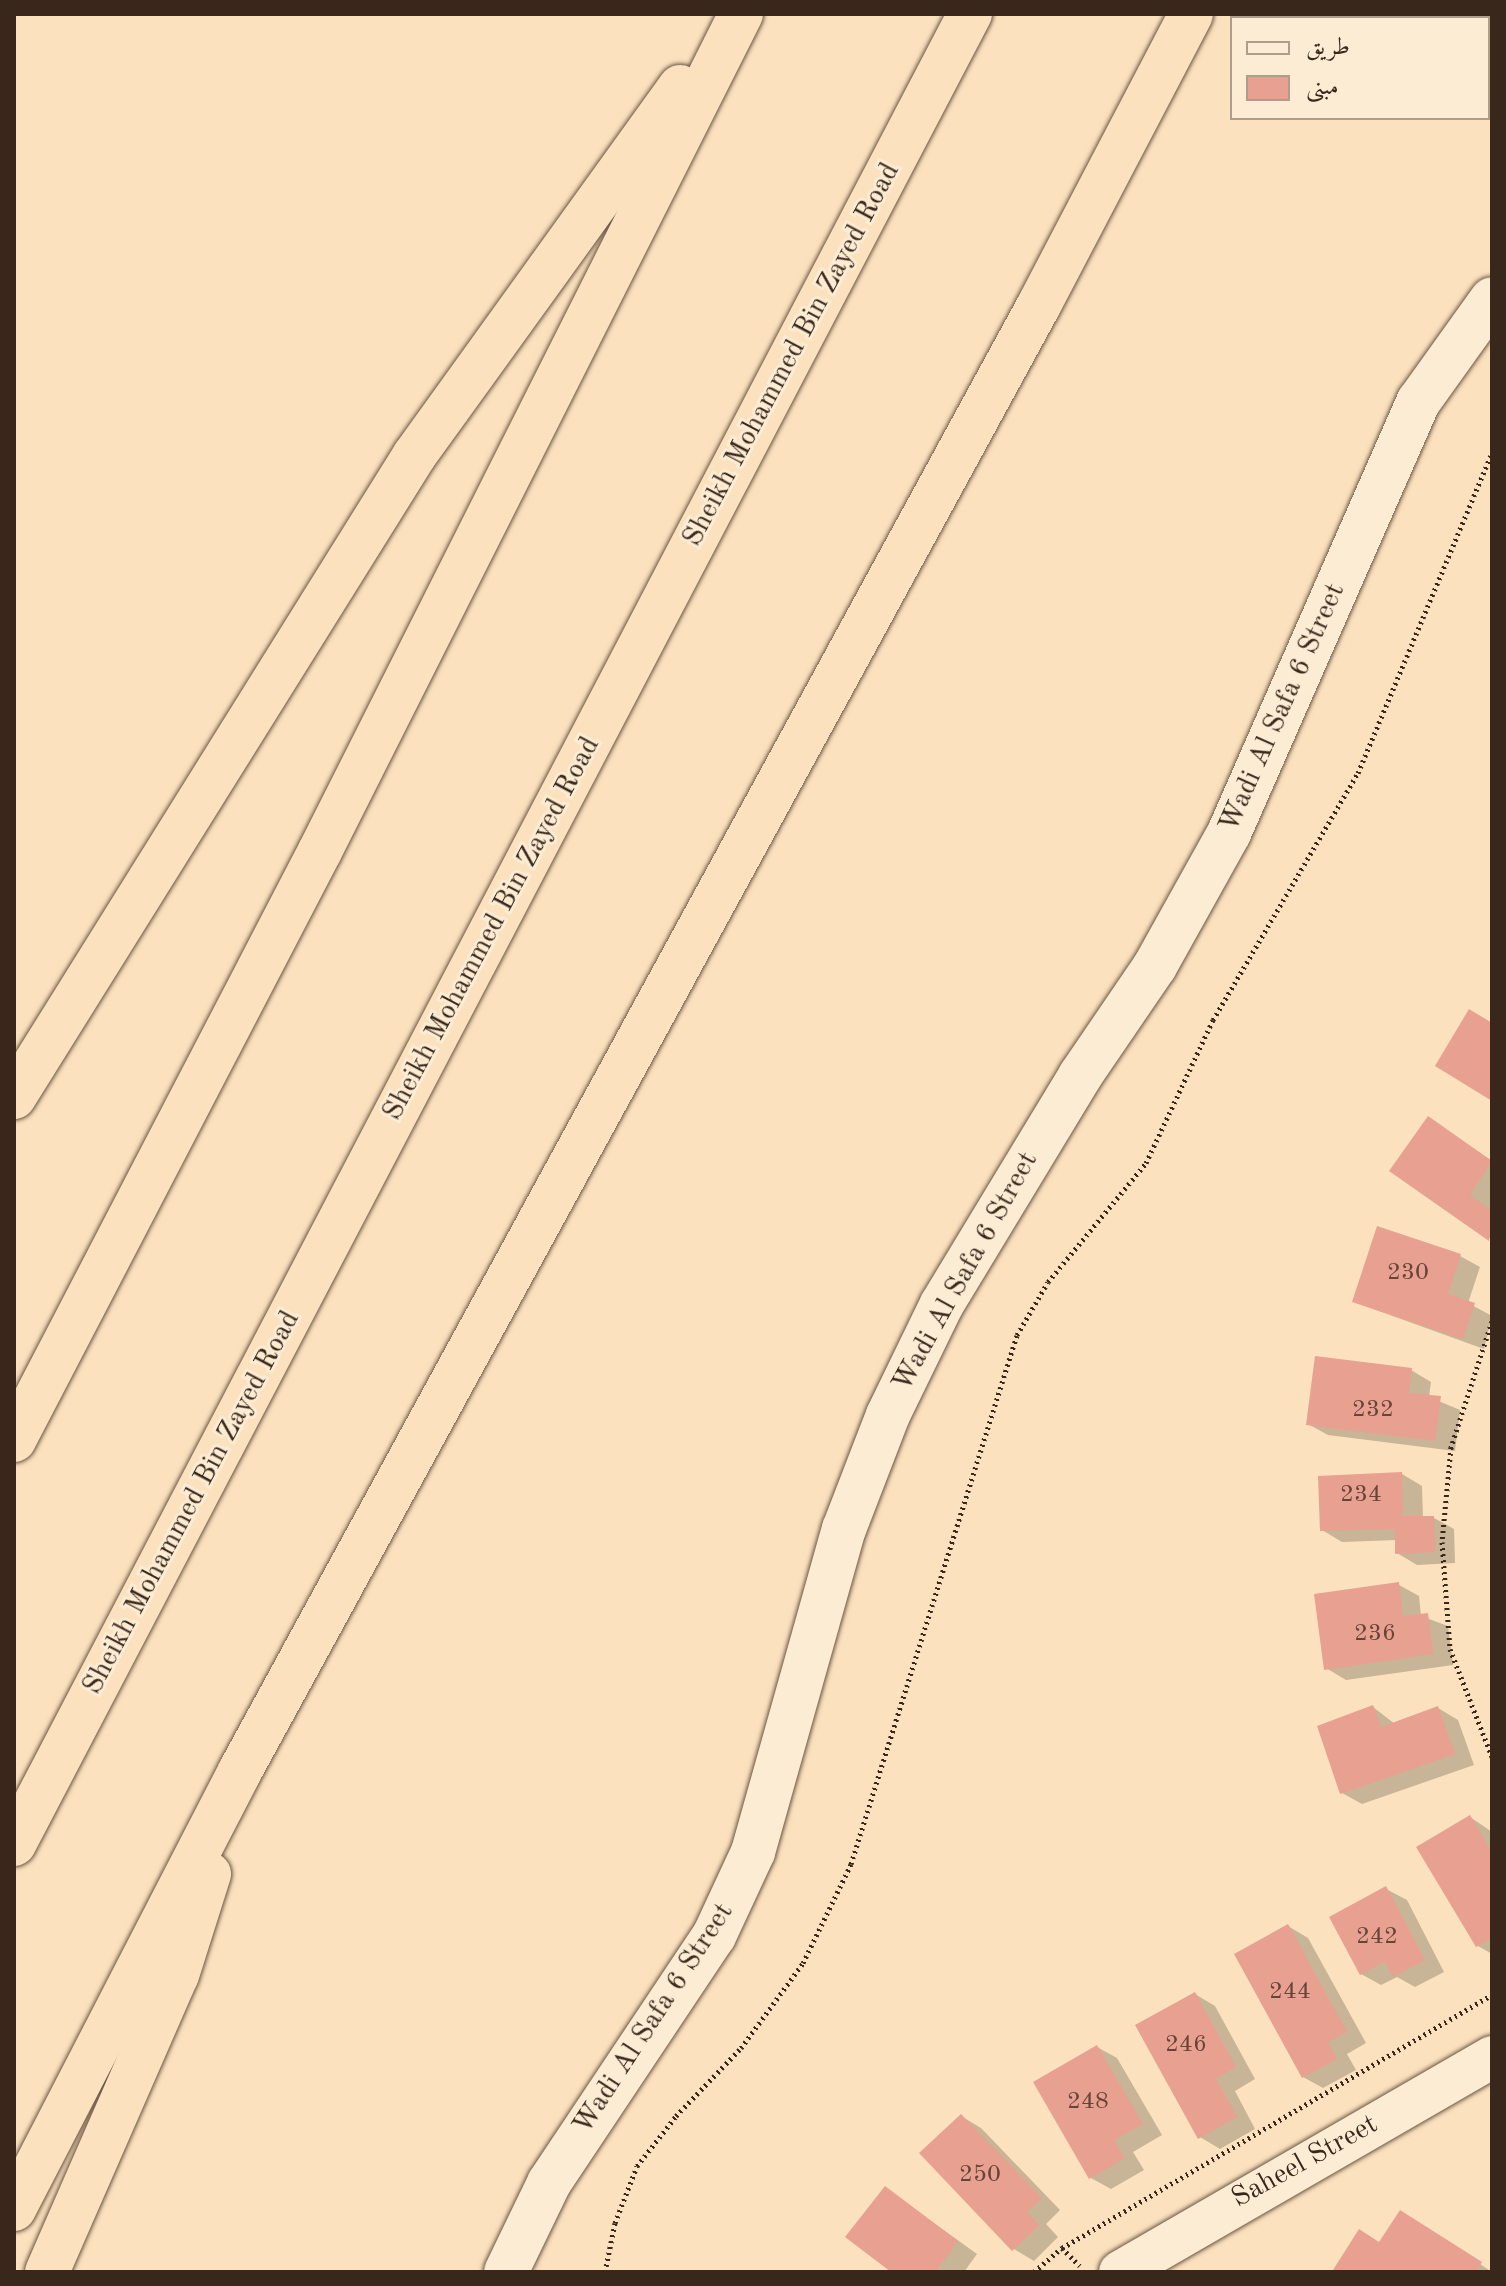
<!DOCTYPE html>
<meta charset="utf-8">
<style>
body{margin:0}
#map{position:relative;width:1506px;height:2286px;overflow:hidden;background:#fbe1bd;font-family:"Old Standard TT",Amiri,serif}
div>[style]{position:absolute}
.shadow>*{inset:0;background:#0003}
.building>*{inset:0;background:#e8a090}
.path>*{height:5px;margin-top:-2.5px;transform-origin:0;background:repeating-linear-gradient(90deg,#39271b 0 2px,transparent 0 6px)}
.roads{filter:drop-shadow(0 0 2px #6a5644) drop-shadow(0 0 2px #6a5644)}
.street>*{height:42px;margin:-21px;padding:0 21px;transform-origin:21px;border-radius:21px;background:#fcecd4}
.secondary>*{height:44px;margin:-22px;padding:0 22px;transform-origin:22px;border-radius:22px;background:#fcecd4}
.highway>*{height:44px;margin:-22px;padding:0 22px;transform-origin:22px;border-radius:22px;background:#fbe1bd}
span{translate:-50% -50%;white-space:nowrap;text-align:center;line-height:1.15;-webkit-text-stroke:6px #fcecd4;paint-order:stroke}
.number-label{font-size:24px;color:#654538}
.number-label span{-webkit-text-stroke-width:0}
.street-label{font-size:28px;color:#39271b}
.frame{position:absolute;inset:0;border:16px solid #39271b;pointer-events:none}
.legend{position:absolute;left:1230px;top:16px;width:260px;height:104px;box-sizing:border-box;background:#fcecd4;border:2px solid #ae9d8a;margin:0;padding:10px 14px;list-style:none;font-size:24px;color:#39271b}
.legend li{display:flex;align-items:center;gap:16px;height:40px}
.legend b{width:40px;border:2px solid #ae9d8a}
</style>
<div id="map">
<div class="shadow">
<i style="clip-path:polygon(1429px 1119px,1492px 1161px,1492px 1240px,1392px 1171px)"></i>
<i style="clip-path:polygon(1460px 1256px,1480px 1267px,1468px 1303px,1492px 1316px,1484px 1349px,1354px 1302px)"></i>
<i style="clip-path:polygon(1411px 1370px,1431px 1382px,1429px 1397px,1460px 1410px,1455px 1451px,1328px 1435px,1308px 1424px)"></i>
<i style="clip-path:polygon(1402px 1474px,1422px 1486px,1423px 1518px,1434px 1518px,1454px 1529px,1455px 1563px,1417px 1565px,1397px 1553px,1397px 1540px,1342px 1542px,1322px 1530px)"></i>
<i style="clip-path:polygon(1399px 1585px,1419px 1596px,1421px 1616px,1448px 1626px,1453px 1665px,1346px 1680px,1326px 1668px)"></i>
<i style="clip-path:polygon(1373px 1707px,1395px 1724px,1438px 1708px,1458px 1720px,1474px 1765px,1362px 1804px,1342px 1793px)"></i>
<i style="clip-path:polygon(1470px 1817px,1492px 1832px,1492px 1954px,1478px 1946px)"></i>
<i style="clip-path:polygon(1386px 1889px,1407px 1900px,1444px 1972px,1415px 1987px,1397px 1977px,1381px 1985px,1361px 1974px)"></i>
<i style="clip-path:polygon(1288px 1926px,1308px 1938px,1366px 2043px,1347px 2054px,1356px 2070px,1323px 2088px,1303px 2077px)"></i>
<i style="clip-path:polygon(1195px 1994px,1215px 2006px,1255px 2079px,1235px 2091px,1255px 2129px,1220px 2149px,1200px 2137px)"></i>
<i style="clip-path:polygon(1097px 2047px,1117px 2058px,1162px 2135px,1133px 2152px,1144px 2170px,1111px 2189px,1091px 2178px)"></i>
<i style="clip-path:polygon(961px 2116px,981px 2128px,1060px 2210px,1046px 2224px,1058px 2237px,1034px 2261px,1014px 2249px)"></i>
<i style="clip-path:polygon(885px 2188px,977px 2254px,964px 2272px,894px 2272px)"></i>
<i style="clip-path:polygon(1420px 2224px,1492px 2272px,1335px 2270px,1380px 2243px)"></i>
</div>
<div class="building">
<i style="clip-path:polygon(1469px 1009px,1492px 1023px,1492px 1101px,1435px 1066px)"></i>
<i style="clip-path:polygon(1428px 1116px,1492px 1161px,1470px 1195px,1492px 1211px,1489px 1241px,1389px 1171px)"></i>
<i style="clip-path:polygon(1377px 1226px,1461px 1254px,1448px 1294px,1475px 1303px,1463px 1339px,1352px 1302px)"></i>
<i style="clip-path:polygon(1315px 1356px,1412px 1368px,1409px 1393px,1441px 1396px,1435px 1441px,1306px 1425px)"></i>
<i style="clip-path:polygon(1402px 1472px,1403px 1516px,1434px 1516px,1435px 1552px,1395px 1554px,1395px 1529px,1320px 1531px,1318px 1476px)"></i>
<i style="clip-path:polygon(1399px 1582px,1403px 1616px,1428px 1613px,1433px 1654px,1324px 1670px,1314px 1594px)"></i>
<i style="clip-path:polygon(1373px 1705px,1381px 1727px,1438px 1706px,1455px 1754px,1340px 1794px,1317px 1726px)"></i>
<i style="clip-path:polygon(1470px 1815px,1492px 1852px,1492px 1938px,1476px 1947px,1416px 1847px)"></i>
<i style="clip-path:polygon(1386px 1886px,1425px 1960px,1393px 1977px,1385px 1961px,1360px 1975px,1329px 1917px)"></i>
<i style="clip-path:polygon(1288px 1924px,1347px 2032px,1328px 2042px,1337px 2059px,1302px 2078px,1234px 1954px)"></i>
<i style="clip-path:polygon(1195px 1992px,1236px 2067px,1216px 2079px,1237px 2117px,1198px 2139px,1135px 2025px)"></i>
<i style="clip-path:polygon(1097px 2045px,1143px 2124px,1114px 2140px,1125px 2158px,1089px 2179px,1033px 2082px)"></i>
<i style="clip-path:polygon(961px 2114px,1042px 2198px,1027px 2212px,1039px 2225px,1012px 2251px,919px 2153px)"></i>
<i style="clip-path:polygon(885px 2186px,958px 2241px,935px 2272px,891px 2272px,845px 2237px)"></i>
<i style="clip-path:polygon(1400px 2210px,1482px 2262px,1476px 2272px,1333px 2270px,1359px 2229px,1379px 2242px)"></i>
</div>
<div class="path">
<i style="left:1492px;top:1321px;width:133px;rotate:108deg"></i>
<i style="left:1451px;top:1447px;width:95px;rotate:95.4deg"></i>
<i style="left:1442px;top:1542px;width:107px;rotate:85.7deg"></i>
<i style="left:1450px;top:1649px;width:116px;rotate:68.7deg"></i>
<i style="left:1062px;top:2248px;width:25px;rotate:45deg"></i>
<i style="left:605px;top:2272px;width:50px;rotate:-78.5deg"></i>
<i style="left:615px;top:2223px;width:61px;rotate:-68.9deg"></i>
<i style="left:637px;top:2166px;width:63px;rotate:-52deg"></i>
<i style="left:676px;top:2116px;width:94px;rotate:-46.3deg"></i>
<i style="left:741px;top:2048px;width:105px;rotate:-53.9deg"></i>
<i style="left:803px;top:1963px;width:110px;rotate:-64.1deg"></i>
<i style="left:851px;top:1864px;width:554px;rotate:-72.58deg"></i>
<i style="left:1017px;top:1335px;width:61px;rotate:-59.7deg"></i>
<i style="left:1048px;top:1282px;width:154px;rotate:-50.5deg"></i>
<i style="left:1146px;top:1163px;width:158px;rotate:-64.9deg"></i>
<i style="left:1213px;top:1020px;width:286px;rotate:-59.6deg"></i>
<i style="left:1358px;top:773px;width:347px;rotate:-67.3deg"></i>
<i style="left:1034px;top:2272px;width:37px;rotate:-41deg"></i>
<i style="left:1062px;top:2248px;width:499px;rotate:-30.5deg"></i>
</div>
<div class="roads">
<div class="street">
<i style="left:1120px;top:2272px;width:430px;rotate:-30deg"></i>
</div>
<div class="secondary">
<i style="left:506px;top:2272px;width:99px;rotate:-64.2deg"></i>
<i style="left:549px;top:2183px;width:297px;rotate:-56.3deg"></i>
<i style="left:714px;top:1936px;width:93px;rotate:-65.1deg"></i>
<i style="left:753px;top:1852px;width:336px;rotate:-74.3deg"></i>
<i style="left:844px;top:1529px;width:122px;rotate:-68.9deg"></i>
<i style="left:888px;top:1415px;width:123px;rotate:-64.1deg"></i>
<i style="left:942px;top:1304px;width:267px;rotate:-58.8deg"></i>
<i style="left:1080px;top:1076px;width:133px;rotate:-55.7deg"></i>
<i style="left:1155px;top:966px;width:152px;rotate:-60.9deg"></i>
<i style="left:1229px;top:833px;width:472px;rotate:-66.3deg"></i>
<i style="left:1419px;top:401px;width:125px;rotate:-54.4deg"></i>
</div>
<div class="highway">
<i style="left:14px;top:1097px;width:756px;rotate:-58.03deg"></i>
<i style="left:414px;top:456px;width:455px;rotate:-54.2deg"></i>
<i style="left:14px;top:1440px;width:664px;rotate:-62.55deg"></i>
<i style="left:320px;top:851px;width:937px;rotate:-63.3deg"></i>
<i style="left:14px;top:1844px;width:2065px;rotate:-62.42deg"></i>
<i style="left:14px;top:2209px;width:493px;rotate:-62.7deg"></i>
<i style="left:240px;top:1771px;width:1670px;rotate:-61.41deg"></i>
<i style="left:1039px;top:305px;width:328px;rotate:-62.4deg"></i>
<i style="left:47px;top:2272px;width:324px;rotate:-66.4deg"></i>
<i style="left:177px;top:1975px;width:106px;rotate:-72.4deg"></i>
</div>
</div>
<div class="number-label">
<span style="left:1408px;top:1274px">230</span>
<span style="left:1373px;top:1411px">232</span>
<span style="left:1361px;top:1496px">234</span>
<span style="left:1375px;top:1635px">236</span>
<span style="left:1377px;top:1938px">242</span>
<span style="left:1290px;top:1993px">244</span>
<span style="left:1186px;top:2046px">246</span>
<span style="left:1088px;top:2103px">248</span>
<span style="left:980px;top:2176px">250</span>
</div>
<div class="street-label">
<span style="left:792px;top:355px;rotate:-62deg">Sheikh Mohammed Bin Zayed Road</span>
<span style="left:1283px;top:708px;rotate:-66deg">Wadi Al Safa 6 Street</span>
<span style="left:492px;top:929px;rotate:-62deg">Sheikh Mohammed Bin Zayed Road</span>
<span style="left:966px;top:1272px;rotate:-61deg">Wadi Al Safa 6 Street</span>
<span style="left:192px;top:1503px;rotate:-62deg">Sheikh Mohammed Bin Zayed Road</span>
<span style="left:654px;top:2019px;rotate:-57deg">Wadi Al Safa 6 Street</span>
<span style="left:1305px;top:2162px;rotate:-29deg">Saheel Street</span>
</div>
<div class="frame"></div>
<ul class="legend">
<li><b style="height:10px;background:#fcecd4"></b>طريق</li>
<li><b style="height:22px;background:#e8a090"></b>مبنى</li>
</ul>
</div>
